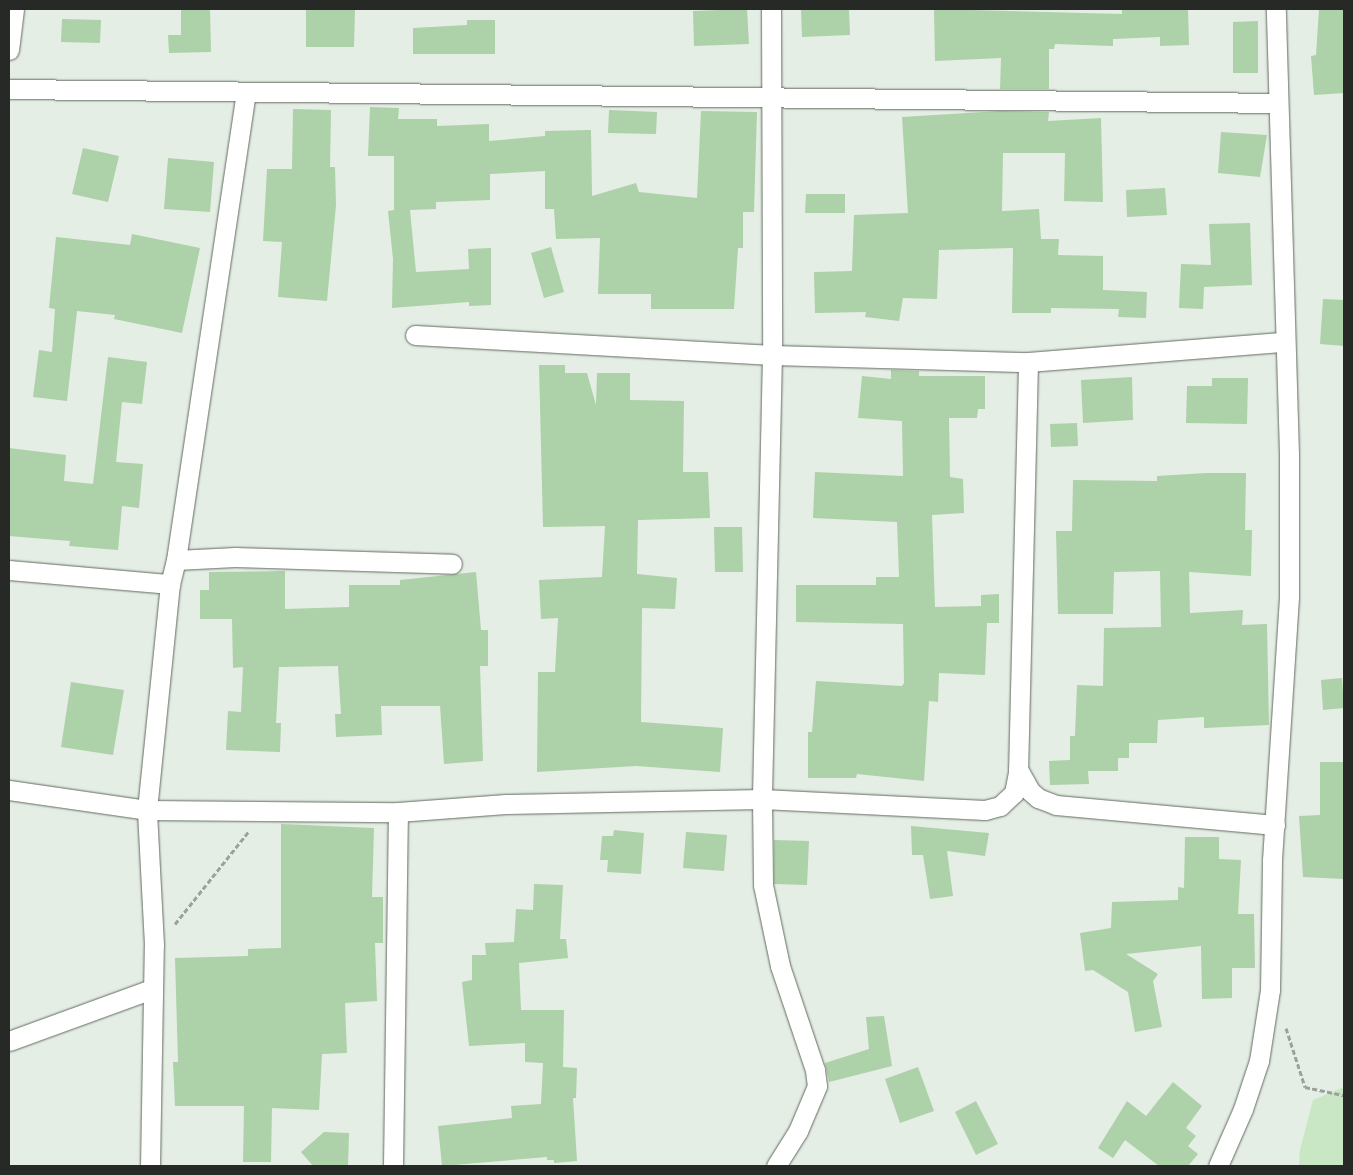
<!DOCTYPE html>
<style>
body{margin:0}
#map{position:relative;width:1353px;height:1175px;overflow:hidden;background:#e5eee4;font-family:"Noto Sans",sans-serif}
div>[style]{position:absolute}
.green>*{inset:0;background:#c9e7c4}
.building>*{inset:0;background:#add1a8}
.path>*{height:3px;margin-top:-1.5px;transform-origin:0;background:repeating-linear-gradient(90deg,#9ca29b 0 5px,transparent 0 7.5px)}
.roads{filter:drop-shadow(0 0 1px #626a61) drop-shadow(0 0 1px #626a61)}
.minor>*{height:19px;margin:-9.5px;padding:0 9.5px;transform-origin:9.5px;border-radius:9.5px;background:#fff}
span{translate:-50% -50%;white-space:nowrap;text-align:center;line-height:1.15;-webkit-text-stroke:4.5px #f3fbf1;paint-order:stroke}
.frame{position:absolute;inset:0;border:10px solid #262925;pointer-events:none}
</style>
<div id="map">
<div class="green">
<i style="clip-path:polygon(1344px 1087px,1344px 1166px,1299px 1166px,1300px 1150px,1313px 1100px)"></i>
</div>
<div class="building">
<i style="clip-path:polygon(181px 9px,210px 9px,211px 52px,169px 53px,168px 35px,181px 35px)"></i>
<i style="clip-path:polygon(306px 9px,355px 9px,354px 47px,306px 47px)"></i>
<i style="clip-path:polygon(747px 9px,749px 44px,694px 46px,693px 11px)"></i>
<i style="clip-path:polygon(801px 9px,849px 9px,850px 35px,802px 37px)"></i>
<i style="clip-path:polygon(934px 9px,1122px 14px,1122px 9px,1188px 9px,1189px 45px,1160px 46px,1160px 37px,1113px 39px,1113px 46px,1055px 44px,1054px 49px,1049px 49px,1049px 89px,1000px 89px,1001px 58px,935px 61px)"></i>
<i style="clip-path:polygon(1319px 9px,1344px 9px,1344px 93px,1314px 95px,1311px 56px,1316px 55px)"></i>
<i style="clip-path:polygon(62px 19px,101px 20px,100px 43px,61px 42px)"></i>
<i style="clip-path:polygon(467px 20px,495px 20px,495px 54px,413px 54px,413px 28px,467px 25px)"></i>
<i style="clip-path:polygon(1258px 21px,1258px 73px,1233px 73px,1233px 22px)"></i>
<i style="clip-path:polygon(370px 107px,399px 108px,398px 119px,437px 119px,437px 126px,489px 124px,489px 141px,545px 136px,545px 131px,591px 130px,592px 196px,636px 183px,639px 192px,697px 198px,701px 111px,757px 112px,754px 212px,743px 212px,743px 248px,738px 248px,734px 309px,651px 309px,651px 294px,598px 294px,600px 238px,556px 239px,554px 209px,545px 209px,545px 171px,490px 174px,490px 200px,436px 202px,436px 209px,410px 210px,416px 272px,469px 269px,468px 249px,491px 248px,491px 305px,469px 306px,469px 302px,392px 308px,393px 259px,388px 211px,394px 210px,394px 156px,368px 156px)"></i>
<i style="clip-path:polygon(293px 109px,331px 110px,330px 167px,335px 167px,336px 205px,327px 301px,278px 297px,282px 242px,263px 241px,267px 169px,292px 169px)"></i>
<i style="clip-path:polygon(609px 110px,657px 112px,656px 134px,608px 133px)"></i>
<i style="clip-path:polygon(1000px 111px,1049px 112px,1048px 121px,1101px 118px,1103px 202px,1064px 201px,1065px 153px,1003px 153px,1002px 211px,1039px 209px,1041px 239px,1059px 239px,1058px 255px,1103px 256px,1103px 290px,1147px 292px,1146px 318px,1118px 317px,1119px 309px,1051px 308px,1051px 313px,1012px 313px,1013px 248px,939px 250px,937px 299px,903px 298px,899px 321px,865px 317px,866px 312px,815px 313px,814px 272px,852px 271px,854px 215px,908px 213px,902px 117px)"></i>
<i style="clip-path:polygon(1221px 132px,1267px 135px,1260px 177px,1218px 173px)"></i>
<i style="clip-path:polygon(83px 148px,119px 156px,108px 202px,72px 194px)"></i>
<i style="clip-path:polygon(168px 158px,214px 162px,210px 212px,164px 209px)"></i>
<i style="clip-path:polygon(1165px 188px,1167px 215px,1127px 217px,1126px 190px)"></i>
<i style="clip-path:polygon(806px 194px,845px 194px,845px 213px,805px 213px)"></i>
<i style="clip-path:polygon(1250px 223px,1252px 285px,1204px 287px,1203px 309px,1179px 308px,1181px 264px,1211px 265px,1209px 224px)"></i>
<i style="clip-path:polygon(132px 234px,200px 248px,182px 333px,114px 319px,115px 315px,77px 311px,67px 401px,33px 397px,39px 350px,52px 352px,55px 309px,49px 308px,56px 237px,130px 245px)"></i>
<i style="clip-path:polygon(551px 247px,564px 292px,544px 298px,531px 253px)"></i>
<i style="clip-path:polygon(1323px 299px,1344px 300px,1344px 346px,1320px 344px)"></i>
<i style="clip-path:polygon(108px 357px,147px 362px,142px 404px,122px 402px,116px 462px,143px 464px,139px 508px,122px 506px,118px 550px,69px 546px,70px 541px,9px 536px,9px 448px,66px 455px,64px 481px,93px 484px)"></i>
<i style="clip-path:polygon(539px 365px,565px 365px,565px 373px,587px 373px,596px 405px,597px 373px,630px 373px,630px 400px,684px 401px,683px 472px,708px 472px,710px 518px,638px 520px,637px 574px,677px 578px,675px 609px,642px 608px,641px 722px,723px 728px,720px 772px,636px 766px,537px 772px,538px 672px,555px 672px,558px 618px,541px 619px,539px 580px,602px 577px,605px 526px,543px 527px)"></i>
<i style="clip-path:polygon(891px 370px,919px 371px,919px 376px,985px 376px,985px 409px,978px 409px,977px 418px,949px 418px,950px 477px,963px 479px,964px 513px,932px 515px,934px 578px,935px 607px,981px 606px,981px 595px,999px 594px,999px 623px,987px 623px,985px 675px,939px 673px,938px 702px,929px 701px,924px 781px,857px 774px,856px 778px,808px 778px,808px 732px,812px 732px,816px 681px,902px 686px,904px 683px,903px 624px,796px 622px,796px 585px,876px 585px,876px 577px,899px 577px,897px 522px,813px 518px,815px 472px,903px 476px,902px 421px,858px 418px,862px 376px,891px 379px)"></i>
<i style="clip-path:polygon(1132px 377px,1133px 420px,1083px 423px,1081px 380px)"></i>
<i style="clip-path:polygon(1212px 378px,1248px 378px,1247px 424px,1186px 423px,1187px 386px,1212px 386px)"></i>
<i style="clip-path:polygon(1077px 423px,1078px 446px,1051px 447px,1050px 424px)"></i>
<i style="clip-path:polygon(1207px 473px,1246px 473px,1245px 530px,1252px 530px,1251px 576px,1189px 572px,1190px 613px,1243px 610px,1242px 625px,1267px 624px,1269px 725px,1204px 728px,1204px 717px,1158px 720px,1157px 743px,1129px 743px,1129px 758px,1118px 758px,1118px 771px,1088px 771px,1089px 784px,1050px 785px,1049px 761px,1070px 760px,1070px 736px,1075px 736px,1077px 685px,1103px 686px,1104px 628px,1161px 627px,1160px 571px,1114px 572px,1113px 614px,1058px 614px,1056px 531px,1072px 531px,1073px 480px,1157px 481px,1157px 476px)"></i>
<i style="clip-path:polygon(714px 527px,742px 527px,743px 572px,715px 572px)"></i>
<i style="clip-path:polygon(285px 571px,285px 609px,349px 607px,349px 585px,400px 585px,400px 580px,476px 572px,481px 630px,488px 630px,488px 666px,480px 666px,483px 761px,444px 764px,440px 706px,381px 706px,382px 735px,336px 737px,335px 714px,341px 714px,338px 666px,279px 667px,276px 723px,281px 723px,280px 752px,226px 750px,228px 711px,241px 712px,243px 667px,233px 668px,232px 619px,200px 619px,200px 590px,209px 590px,209px 572px)"></i>
<i style="clip-path:polygon(1342px 678px,1344px 708px,1323px 710px,1321px 680px)"></i>
<i style="clip-path:polygon(71px 682px,124px 690px,113px 755px,61px 747px)"></i>
<i style="clip-path:polygon(1320px 762px,1343px 762px,1344px 879px,1303px 877px,1299px 816px,1320px 815px)"></i>
<i style="clip-path:polygon(281px 824px,374px 828px,372px 897px,383px 897px,383px 943px,375px 943px,377px 1001px,345px 1003px,347px 1053px,322px 1054px,319px 1110px,272px 1108px,271px 1162px,243px 1162px,244px 1106px,175px 1106px,173px 1062px,178px 1062px,175px 958px,248px 956px,248px 949px,281px 948px)"></i>
<i style="clip-path:polygon(911px 826px,989px 833px,985px 856px,947px 851px,953px 896px,930px 899px,923px 855px,912px 855px)"></i>
<i style="clip-path:polygon(614px 830px,644px 833px,641px 874px,607px 872px,608px 860px,600px 860px,602px 836px,613px 836px)"></i>
<i style="clip-path:polygon(686px 832px,727px 835px,724px 871px,683px 868px)"></i>
<i style="clip-path:polygon(1185px 837px,1219px 837px,1219px 859px,1241px 860px,1238px 914px,1254px 914px,1255px 968px,1232px 968px,1232px 998px,1202px 999px,1201px 946px,1126px 954px,1158px 974px,1153px 981px,1162px 1027px,1135px 1032px,1128px 992px,1093px 970px,1085px 971px,1080px 933px,1111px 928px,1112px 902px,1178px 900px,1178px 887px,1184px 888px)"></i>
<i style="clip-path:polygon(774px 840px,809px 841px,807px 885px,774px 884px)"></i>
<i style="clip-path:polygon(534px 884px,563px 885px,560px 939px,566px 939px,568px 958px,519px 963px,521px 1010px,564px 1010px,563px 1067px,577px 1068px,576px 1098px,573px 1098px,577px 1161px,554px 1163px,554px 1160px,547px 1160px,547px 1157px,442px 1166px,438px 1126px,512px 1118px,511px 1106px,541px 1104px,543px 1063px,525px 1062px,525px 1043px,469px 1046px,462px 982px,472px 980px,472px 955px,486px 955px,485px 943px,514px 942px,516px 909px,533px 910px)"></i>
<i style="clip-path:polygon(884px 1016px,892px 1066px,829px 1082px,825px 1063px,869px 1049px,866px 1017px)"></i>
<i style="clip-path:polygon(918px 1067px,934px 1111px,900px 1123px,885px 1079px)"></i>
<i style="clip-path:polygon(1173px 1082px,1202px 1106px,1186px 1128px,1196px 1136px,1188px 1146px,1198px 1154px,1188px 1166px,1159px 1166px,1125px 1140px,1113px 1158px,1098px 1148px,1127px 1101px,1146px 1116px)"></i>
<i style="clip-path:polygon(976px 1101px,998px 1144px,976px 1155px,955px 1112px)"></i>
<i style="clip-path:polygon(324px 1132px,349px 1133px,348px 1166px,313px 1166px,301px 1152px)"></i>
</div>
<div class="path">
<i style="left:175px;top:924px;width:119px;rotate:-51.5deg"></i>
<i style="left:1286px;top:1028px;width:62px;rotate:72.1deg"></i>
<i style="left:1305px;top:1087px;width:40px;rotate:12deg"></i>
</div>
<div class="roads">
<div class="minor">
<i style="left:771px;top:9px;width:346px;rotate:89.8deg"></i>
<i style="left:772px;top:355px;width:444px;rotate:91.3deg"></i>
<i style="left:762px;top:799px;width:86px;rotate:89.3deg"></i>
<i style="left:763px;top:885px;width:83px;rotate:78.1deg"></i>
<i style="left:780px;top:966px;width:110px;rotate:71.4deg"></i>
<i style="left:815px;top:1070px;width:16px;rotate:83deg"></i>
<i style="left:817px;top:1086px;width:49px;rotate:112.9deg"></i>
<i style="left:798px;top:1131px;width:41px;rotate:122.2deg"></i>
<i style="left:9px;top:50px;width:41px;rotate:-83deg"></i>
<i style="left:9px;top:89px;width:1267px;rotate:0.63deg"></i>
<i style="left:415px;top:335px;width:358px;rotate:3.2deg"></i>
<i style="left:772px;top:355px;width:256px;rotate:1.6deg"></i>
<i style="left:1028px;top:362px;width:257px;rotate:-4.5deg"></i>
<i style="left:176px;top:560px;width:59px;rotate:-2.9deg"></i>
<i style="left:235px;top:557px;width:217px;rotate:1.8deg"></i>
<i style="left:9px;top:570px;width:162px;rotate:5deg"></i>
<i style="left:1018px;top:769px;width:25px;rotate:61deg"></i>
<i style="left:1030px;top:791px;width:11px;rotate:41deg"></i>
<i style="left:1038px;top:798px;width:19px;rotate:21deg"></i>
<i style="left:1056px;top:805px;width:220px;rotate:5.2deg"></i>
<i style="left:9px;top:790px;width:139px;rotate:8.2deg"></i>
<i style="left:147px;top:810px;width:251px;rotate:0.5deg"></i>
<i style="left:398px;top:812px;width:108px;rotate:-4.2deg"></i>
<i style="left:506px;top:804px;width:256px;rotate:-1.1deg"></i>
<i style="left:762px;top:799px;width:223px;rotate:2.8deg"></i>
<i style="left:985px;top:810px;width:16px;rotate:-15deg"></i>
<i style="left:1000px;top:806px;width:19px;rotate:-43deg"></i>
<i style="left:1014px;top:793px;width:20px;rotate:-79deg"></i>
<i style="left:1018px;top:773px;width:411px;rotate:-88.6deg"></i>
<i style="left:9px;top:1041px;width:152px;rotate:-20deg"></i>
<i style="left:150px;top:1166px;width:221px;rotate:-89deg"></i>
<i style="left:154px;top:945px;width:135px;rotate:-93deg"></i>
<i style="left:147px;top:810px;width:227px;rotate:-84.2deg"></i>
<i style="left:170px;top:584px;width:25px;rotate:-76deg"></i>
<i style="left:176px;top:560px;width:471px;rotate:-81.5deg"></i>
<i style="left:393px;top:1166px;width:354px;rotate:-89.2deg"></i>
<i style="left:1218px;top:1166px;width:62px;rotate:-66.3deg"></i>
<i style="left:1243px;top:1109px;width:51px;rotate:-71.6deg"></i>
<i style="left:1259px;top:1061px;width:72px;rotate:-81.2deg"></i>
<i style="left:1270px;top:990px;width:130px;rotate:-89.1deg"></i>
<i style="left:1272px;top:860px;width:264px;rotate:-86.3deg"></i>
<i style="left:1289px;top:597px;width:143px;rotate:-90deg"></i>
<i style="left:1289px;top:454px;width:445px;rotate:-91.7deg"></i>
</div>
</div>
<div class="frame"></div>
</div>
